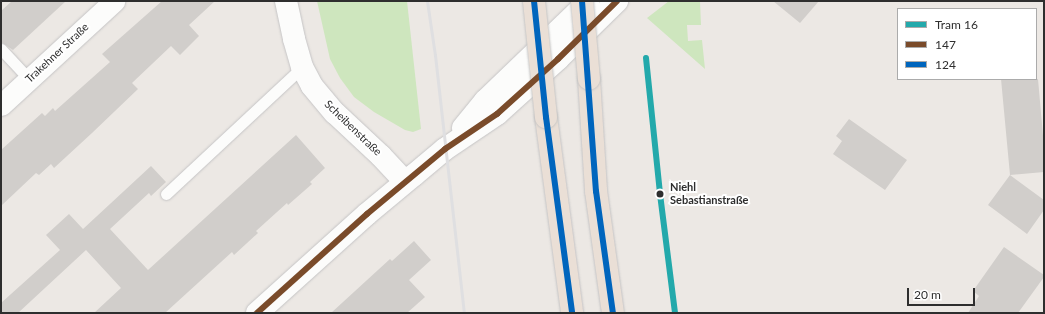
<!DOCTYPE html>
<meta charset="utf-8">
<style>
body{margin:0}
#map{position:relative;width:1045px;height:314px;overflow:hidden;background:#ece8e4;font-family:Lato,sans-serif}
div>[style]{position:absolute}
.green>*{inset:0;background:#cee6be}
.building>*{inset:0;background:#d1cecb}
.roads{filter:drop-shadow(0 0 1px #c5c4c5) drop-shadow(0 0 1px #c5c4c5)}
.lane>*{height:11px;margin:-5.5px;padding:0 5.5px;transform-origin:5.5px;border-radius:5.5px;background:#fcfcfb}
.street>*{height:21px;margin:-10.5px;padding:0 10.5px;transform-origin:10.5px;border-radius:10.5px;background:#fcfcfb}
.secondary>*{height:22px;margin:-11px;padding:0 11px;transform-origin:11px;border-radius:11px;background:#fcfcfb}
.highway>*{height:22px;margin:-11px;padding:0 11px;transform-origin:11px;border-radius:11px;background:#eadfd6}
.rail>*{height:3px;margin:-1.5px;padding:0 1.5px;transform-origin:1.5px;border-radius:1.5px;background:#dfdfe1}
.bridges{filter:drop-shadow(0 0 1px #c6c5c4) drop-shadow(0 0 1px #c6c5c4)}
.highway-bridge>*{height:22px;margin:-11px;padding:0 11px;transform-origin:11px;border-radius:11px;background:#eadfd6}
.bus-1>*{height:6px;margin:-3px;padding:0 3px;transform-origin:3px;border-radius:3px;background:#7a4b2a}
.bus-2>*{height:6px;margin:-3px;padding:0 3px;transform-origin:3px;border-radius:3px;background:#0065bd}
.tram-1>*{height:6px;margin:-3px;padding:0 3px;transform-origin:3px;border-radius:3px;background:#23a9ab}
.dots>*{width:11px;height:11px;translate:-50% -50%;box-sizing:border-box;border:2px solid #fff;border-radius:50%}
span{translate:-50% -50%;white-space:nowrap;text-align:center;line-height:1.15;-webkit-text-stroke:4px #fff;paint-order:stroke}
.street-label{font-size:11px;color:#2e2e2e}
.stop-label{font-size:11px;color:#2e2e2e;font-weight:700}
.left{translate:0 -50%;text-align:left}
.frame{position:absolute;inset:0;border:2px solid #2e2e2e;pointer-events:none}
.legend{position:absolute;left:897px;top:8px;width:140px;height:72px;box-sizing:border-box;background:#fff;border:1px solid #ababab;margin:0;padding:5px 7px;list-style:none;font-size:12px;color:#2e2e2e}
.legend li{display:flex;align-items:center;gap:8px;height:20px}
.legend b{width:20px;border:1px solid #ababab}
.scale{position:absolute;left:907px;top:288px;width:68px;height:18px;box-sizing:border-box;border:2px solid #2e2e2e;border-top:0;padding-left:5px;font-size:12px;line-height:14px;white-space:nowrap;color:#2e2e2e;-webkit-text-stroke:3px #fff;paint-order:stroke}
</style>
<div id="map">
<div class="green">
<i style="clip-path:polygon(317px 1px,407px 1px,421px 129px,413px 132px,405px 130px,374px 112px,354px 97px,340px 78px,330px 59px)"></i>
<i style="clip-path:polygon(669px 1px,700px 1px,701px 25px,687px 25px,688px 41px,702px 40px,705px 69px,647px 18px)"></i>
</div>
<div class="building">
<i style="clip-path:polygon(12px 1px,66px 1px,13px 50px,1px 42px,1px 11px)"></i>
<i style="clip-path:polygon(162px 1px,215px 1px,189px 25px,199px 36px,180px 55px,171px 46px,132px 83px,138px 89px,92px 133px,54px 168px,51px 164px,39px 175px,36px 173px,1px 206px,1px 150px,42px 113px,45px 116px,53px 108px,55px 111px,110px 62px,102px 54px)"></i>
<i style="clip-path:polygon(773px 1px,819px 1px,800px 23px)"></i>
<i style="clip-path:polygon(1001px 79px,1038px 79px,1044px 147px,1044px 172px,1010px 175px,1044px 200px,1044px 210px,1027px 234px,988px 205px,1010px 175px)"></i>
<i style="clip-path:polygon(849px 119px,907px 160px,885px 190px,833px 154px,842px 141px,836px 136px)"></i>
<i style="clip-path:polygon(296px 135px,325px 168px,310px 182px,312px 184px,288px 205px,287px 203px,256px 231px,258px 233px,234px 255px,232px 252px,165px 313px,94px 313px,121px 288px,86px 250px,18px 313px,1px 313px,1px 303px,60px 250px,46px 235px,69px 214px,83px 229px,151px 166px,166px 182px,151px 196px,149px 193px,110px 229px,148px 270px)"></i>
<i style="clip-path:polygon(414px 241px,431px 260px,409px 280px,425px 297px,407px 313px,331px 313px,390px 259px,392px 261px)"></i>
<i style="clip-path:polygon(1004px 247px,1044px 275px,1044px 277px,1018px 313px,968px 313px,979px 296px,973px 291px)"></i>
</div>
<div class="roads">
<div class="lane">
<i style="left:1px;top:49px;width:41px;rotate:47deg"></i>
<i style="left:166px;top:194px;width:186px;rotate:-43deg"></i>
</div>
<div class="street">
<i style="left:1px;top:105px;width:154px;rotate:-42.6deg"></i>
</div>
<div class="secondary">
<i style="left:286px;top:1px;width:39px;rotate:78deg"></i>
<i style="left:294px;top:39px;width:29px;rotate:74deg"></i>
<i style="left:302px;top:67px;width:21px;rotate:62deg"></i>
<i style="left:312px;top:86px;width:35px;rotate:50deg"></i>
<i style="left:335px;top:113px;width:63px;rotate:43.1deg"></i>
<i style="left:381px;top:156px;width:35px;rotate:47deg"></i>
<i style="left:463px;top:128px;width:35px;rotate:-51deg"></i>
<i style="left:485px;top:101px;width:144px;rotate:-43.9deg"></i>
<i style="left:257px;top:313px;width:148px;rotate:-42deg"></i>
<i style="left:367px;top:214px;width:61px;rotate:-39.7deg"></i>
<i style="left:414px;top:175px;width:40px;rotate:-40deg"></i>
<i style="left:445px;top:149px;width:63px;rotate:-33.9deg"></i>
<i style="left:497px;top:114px;width:82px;rotate:-42deg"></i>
<i style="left:558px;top:59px;width:83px;rotate:-44.5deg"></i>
</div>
<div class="highway">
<i style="left:589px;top:79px;width:112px;rotate:86.4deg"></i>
<i style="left:596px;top:191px;width:123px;rotate:82.1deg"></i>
<i style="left:546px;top:117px;width:198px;rotate:82.4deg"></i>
</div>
</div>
<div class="rail">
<i style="left:427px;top:1px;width:55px;rotate:81.6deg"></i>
<i style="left:435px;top:55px;width:260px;rotate:83.6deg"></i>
</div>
<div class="bridges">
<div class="highway-bridge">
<i style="left:534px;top:1px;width:117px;rotate:84.1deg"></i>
<i style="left:582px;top:1px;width:78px;rotate:84.9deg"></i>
</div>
</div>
<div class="bus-1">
<i style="left:257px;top:313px;width:148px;rotate:-42deg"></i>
<i style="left:367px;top:214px;width:102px;rotate:-39.8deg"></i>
<i style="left:445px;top:149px;width:63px;rotate:-33.9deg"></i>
<i style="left:497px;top:114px;width:82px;rotate:-42deg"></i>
<i style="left:558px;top:59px;width:83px;rotate:-44.5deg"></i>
</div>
<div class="bus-2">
<i style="left:534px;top:1px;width:117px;rotate:84.1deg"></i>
<i style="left:546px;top:117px;width:198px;rotate:82.4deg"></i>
<i style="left:582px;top:1px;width:191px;rotate:85.8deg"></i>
<i style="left:596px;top:191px;width:123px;rotate:82.1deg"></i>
</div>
<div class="tram-1">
<i style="left:646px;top:58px;width:137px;rotate:84.1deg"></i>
<i style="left:660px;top:194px;width:120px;rotate:82.8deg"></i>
</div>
<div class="dots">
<i style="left:660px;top:194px;background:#2e2e2e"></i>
</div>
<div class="street-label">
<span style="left:57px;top:53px;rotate:-43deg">Trakehner Straße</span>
<span style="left:353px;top:128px;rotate:44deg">Scheibenstraße</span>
</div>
<div class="stop-label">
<span class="left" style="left:670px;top:194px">Niehl<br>Sebastianstraße</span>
</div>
<div class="frame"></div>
<ul class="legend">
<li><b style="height:5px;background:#23a9ab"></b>Tram 16</li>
<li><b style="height:5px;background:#7a4b2a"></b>147</li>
<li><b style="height:5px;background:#0065bd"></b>124</li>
</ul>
<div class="scale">20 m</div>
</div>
